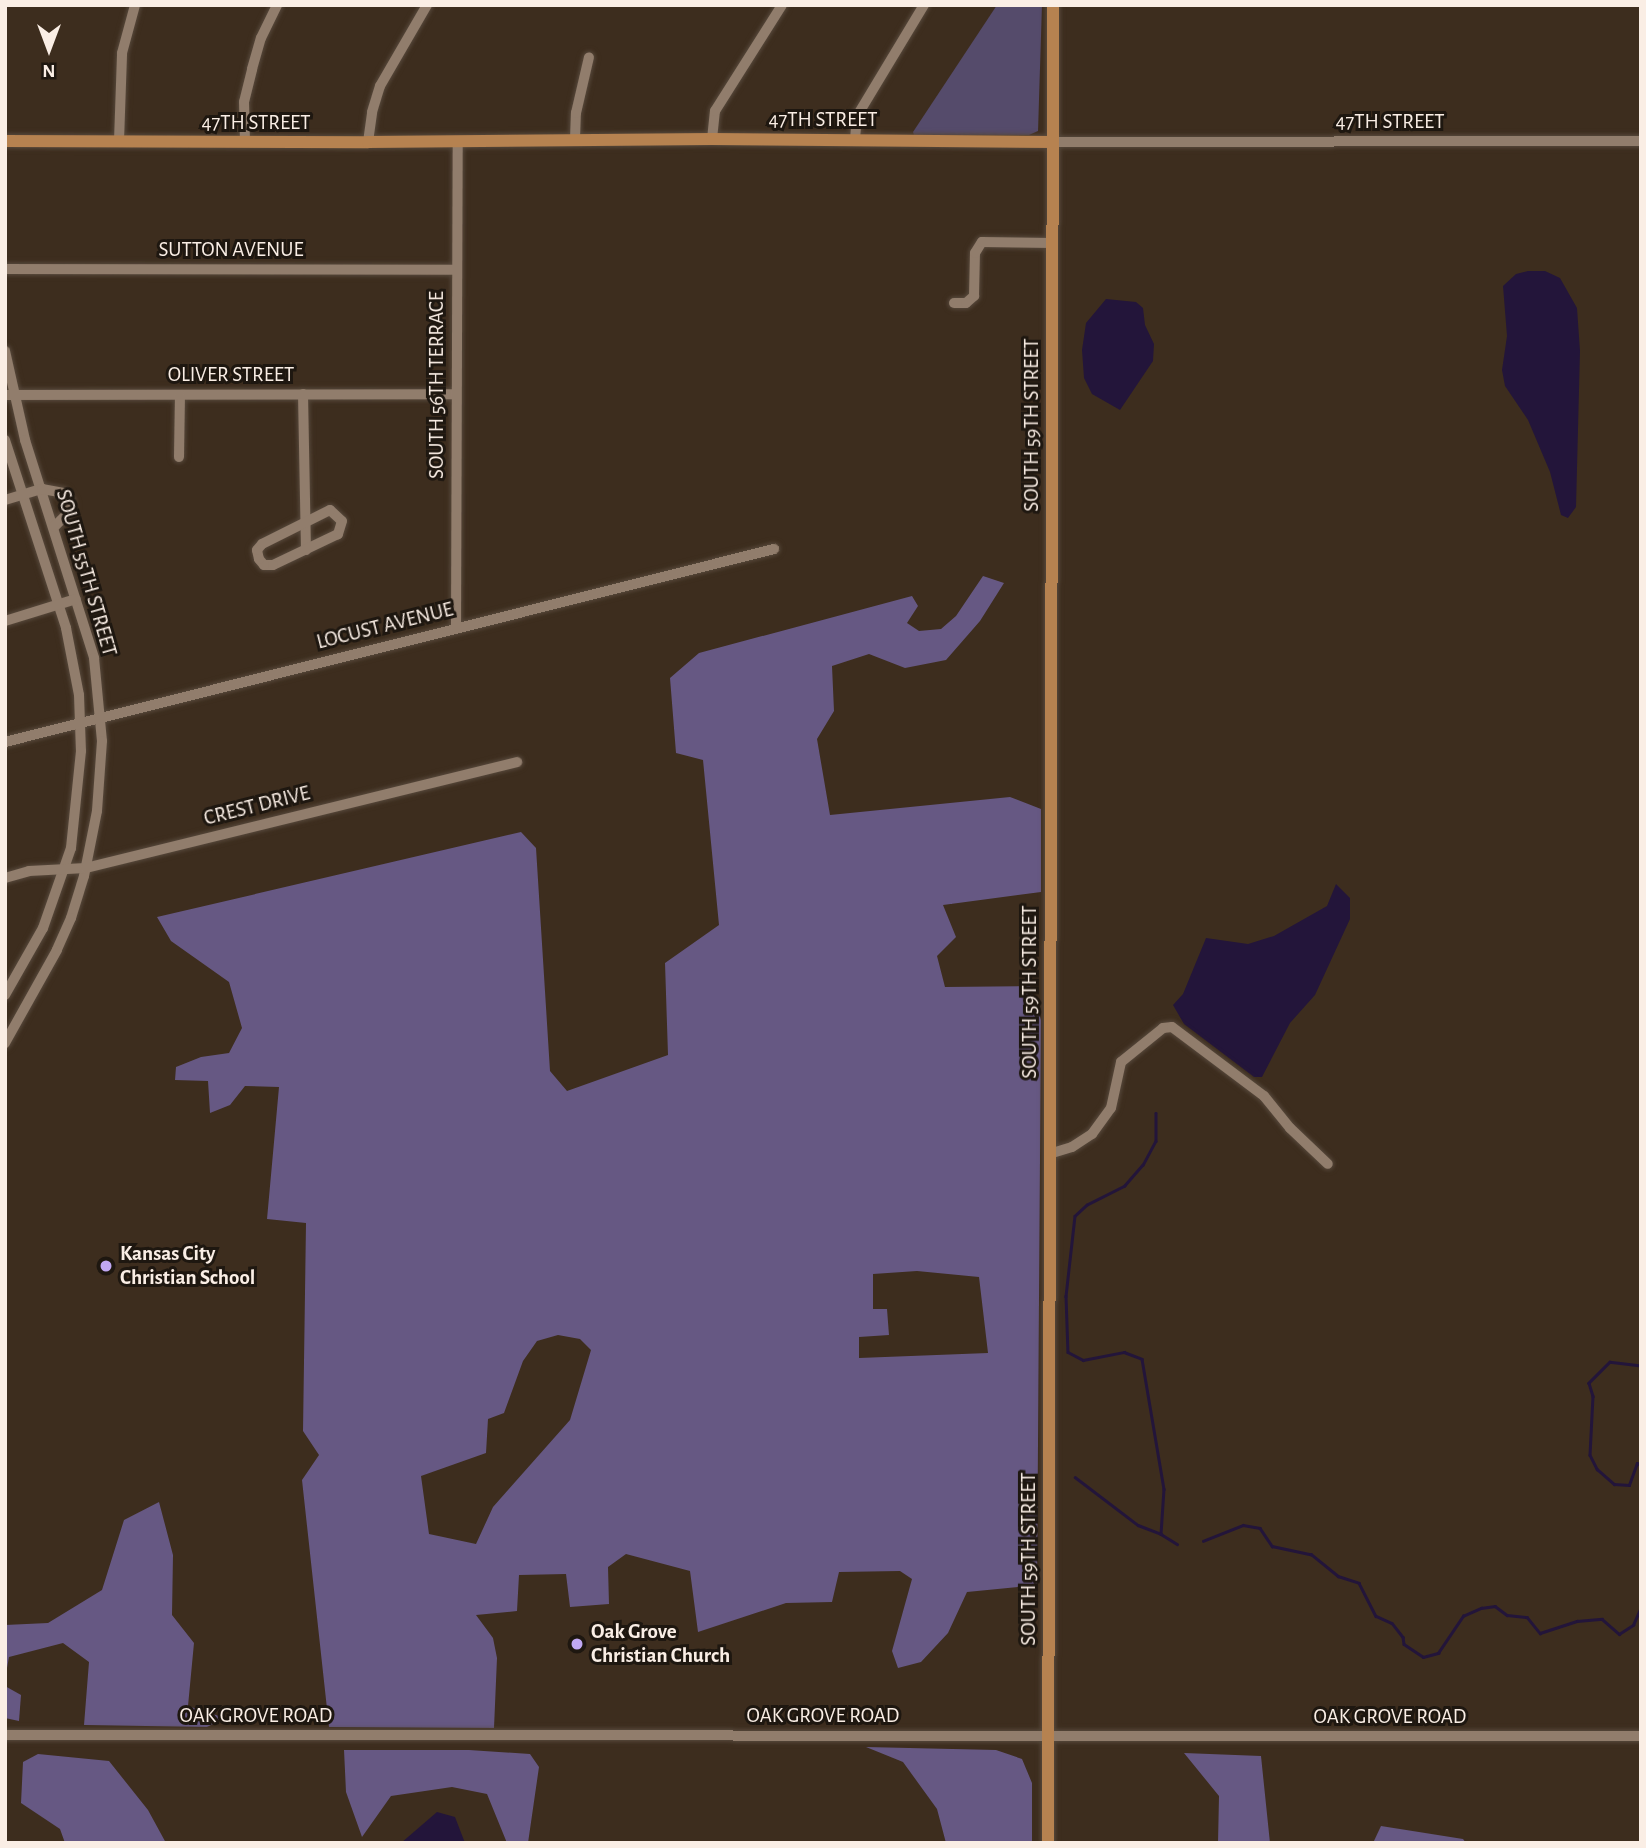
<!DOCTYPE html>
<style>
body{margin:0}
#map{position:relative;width:1646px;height:1848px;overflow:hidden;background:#3d2d1e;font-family:"Alegreya Sans",sans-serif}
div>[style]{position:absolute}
.green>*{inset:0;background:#554b6b}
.forest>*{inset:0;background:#665883}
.water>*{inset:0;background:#23153a}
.stream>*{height:2.5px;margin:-1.25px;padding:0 1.25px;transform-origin:1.25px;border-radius:1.25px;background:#23153a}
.roads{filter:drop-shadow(0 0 2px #57493c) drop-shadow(0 0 2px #57493c)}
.minor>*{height:10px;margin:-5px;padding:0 5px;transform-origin:5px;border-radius:5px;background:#917d6c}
.major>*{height:12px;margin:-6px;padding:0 6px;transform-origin:6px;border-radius:6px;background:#b68250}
.dots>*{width:19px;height:19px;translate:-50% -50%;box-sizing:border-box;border:4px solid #1e1710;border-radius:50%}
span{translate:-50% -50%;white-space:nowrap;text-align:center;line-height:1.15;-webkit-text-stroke:6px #1e1710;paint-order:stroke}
.street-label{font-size:21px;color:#faeee5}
.poi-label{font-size:21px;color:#faeee5;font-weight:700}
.left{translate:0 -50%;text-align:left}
.frame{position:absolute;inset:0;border:7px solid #faeee5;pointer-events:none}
.north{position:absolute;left:14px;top:14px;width:70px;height:70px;-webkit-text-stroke:5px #1e1710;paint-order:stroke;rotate:180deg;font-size:19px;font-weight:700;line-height:28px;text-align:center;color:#faeee5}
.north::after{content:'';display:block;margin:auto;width:24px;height:32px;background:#faeee5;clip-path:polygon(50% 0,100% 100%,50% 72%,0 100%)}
</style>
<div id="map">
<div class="green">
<i style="clip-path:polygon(997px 5px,1042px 5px,1038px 131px,1029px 135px,914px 135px,913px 132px)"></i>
</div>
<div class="forest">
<i style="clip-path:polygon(evenodd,983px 576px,1004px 583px,980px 621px,946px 660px,905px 668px,869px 654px,832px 666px,834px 711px,817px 739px,830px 815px,1010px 797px,1041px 809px,1041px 892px,943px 905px,956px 937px,937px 956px,945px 987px,1030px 986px,1041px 1020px,1037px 1585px,967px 1592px,948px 1633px,921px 1662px,898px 1668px,892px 1651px,912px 1579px,900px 1571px,839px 1572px,832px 1602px,786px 1603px,698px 1632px,690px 1571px,626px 1554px,608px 1567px,609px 1604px,570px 1607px,566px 1574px,519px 1575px,517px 1611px,476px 1615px,493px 1638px,497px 1658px,494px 1728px,329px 1727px,302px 1480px,319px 1455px,303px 1431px,306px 1223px,267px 1219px,279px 1087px,245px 1086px,230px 1105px,210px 1113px,208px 1081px,175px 1080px,176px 1067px,201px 1057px,229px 1053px,242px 1028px,229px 982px,171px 941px,157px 917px,521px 832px,536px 848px,550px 1071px,567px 1091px,668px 1055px,665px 963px,719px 925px,703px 760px,676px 753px,670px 678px,699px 653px,912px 596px,918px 606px,907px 623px,919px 631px,941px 629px,956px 616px,983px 576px,917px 1271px,979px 1277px,988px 1353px,859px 1358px,859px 1337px,889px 1335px,887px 1309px,873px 1309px,873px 1274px,917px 1271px,983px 576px,558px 1335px,580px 1339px,591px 1350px,570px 1420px,493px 1507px,476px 1544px,429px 1534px,421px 1476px,486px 1453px,488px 1419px,504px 1413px,523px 1361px,537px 1341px,558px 1335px)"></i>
<i style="clip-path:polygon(159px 1502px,173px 1555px,172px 1615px,194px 1643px,188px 1706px,225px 1718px,207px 1727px,84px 1725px,89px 1662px,63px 1643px,9px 1657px,5px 1679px,5px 1625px,48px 1623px,102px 1590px,124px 1520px)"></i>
<i style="clip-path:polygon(5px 1686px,21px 1695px,19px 1721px,5px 1718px)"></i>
<i style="clip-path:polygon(866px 1747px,996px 1750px,1022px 1759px,1032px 1783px,1032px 1843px,946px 1843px,937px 1809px,903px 1762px)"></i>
<i style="clip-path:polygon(344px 1750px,469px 1750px,530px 1754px,539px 1767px,528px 1843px,507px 1843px,487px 1794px,452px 1787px,391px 1796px,362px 1837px,346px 1792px)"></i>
<i style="clip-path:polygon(1184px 1753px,1261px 1756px,1270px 1843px,1218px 1843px,1219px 1796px)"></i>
<i style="clip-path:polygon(38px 1754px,109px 1761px,148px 1810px,166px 1843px,65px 1843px,60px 1829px,21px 1803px,23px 1762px)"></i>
<i style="clip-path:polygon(1381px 1826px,1463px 1839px,1466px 1843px,1373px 1843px)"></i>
</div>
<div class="water">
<i style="clip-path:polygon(1528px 271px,1545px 271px,1560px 278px,1577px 308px,1580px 351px,1576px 507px,1568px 518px,1561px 515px,1550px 472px,1528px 420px,1505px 386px,1502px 370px,1507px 336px,1503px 286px,1516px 274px)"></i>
<i style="clip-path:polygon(1106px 299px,1136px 302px,1143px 308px,1145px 325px,1154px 344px,1153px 361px,1120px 410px,1092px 394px,1084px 378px,1082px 350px,1086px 323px)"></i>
<i style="clip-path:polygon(1336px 884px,1350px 898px,1350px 919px,1315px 995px,1290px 1023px,1262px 1077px,1254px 1077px,1184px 1024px,1173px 1005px,1183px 994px,1206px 938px,1248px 944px,1274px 936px,1327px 906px)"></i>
<i style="clip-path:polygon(437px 1812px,455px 1817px,465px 1843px,401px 1843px)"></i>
</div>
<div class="stream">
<i style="left:1156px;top:1113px;width:28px;rotate:90deg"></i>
<i style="left:1156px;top:1141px;width:27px;rotate:118deg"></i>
<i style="left:1143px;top:1165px;width:28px;rotate:131deg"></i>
<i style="left:1125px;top:1186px;width:42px;rotate:153.4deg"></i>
<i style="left:1087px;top:1205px;width:16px;rotate:137deg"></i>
<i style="left:1075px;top:1216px;width:81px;rotate:96.4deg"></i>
<i style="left:1066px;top:1296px;width:56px;rotate:88deg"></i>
<i style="left:1068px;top:1352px;width:17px;rotate:28deg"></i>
<i style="left:1083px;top:1360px;width:42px;rotate:-11deg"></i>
<i style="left:1124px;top:1352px;width:19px;rotate:21deg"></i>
<i style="left:1142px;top:1359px;width:132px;rotate:80.4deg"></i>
<i style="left:1164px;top:1489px;width:45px;rotate:93.8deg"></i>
<i style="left:1161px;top:1534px;width:19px;rotate:32deg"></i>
<i style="left:1641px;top:1366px;width:31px;rotate:-173deg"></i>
<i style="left:1610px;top:1362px;width:30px;rotate:135deg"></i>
<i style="left:1589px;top:1383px;width:14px;rotate:73deg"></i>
<i style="left:1593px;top:1396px;width:59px;rotate:92.9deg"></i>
<i style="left:1590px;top:1455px;width:16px;rotate:63deg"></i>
<i style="left:1597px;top:1469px;width:23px;rotate:41deg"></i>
<i style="left:1614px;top:1484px;width:15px;rotate:4deg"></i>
<i style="left:1629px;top:1485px;width:23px;rotate:-70deg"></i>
<i style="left:1637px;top:1463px;width:4px;rotate:27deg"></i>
<i style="left:1075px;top:1477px;width:79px;rotate:37.3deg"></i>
<i style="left:1138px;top:1525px;width:25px;rotate:21deg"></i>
<i style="left:1203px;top:1541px;width:43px;rotate:-21.8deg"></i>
<i style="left:1243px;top:1525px;width:17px;rotate:10deg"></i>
<i style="left:1260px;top:1528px;width:22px;rotate:56deg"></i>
<i style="left:1272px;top:1546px;width:40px;rotate:12deg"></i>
<i style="left:1311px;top:1554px;width:35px;rotate:39deg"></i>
<i style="left:1338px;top:1576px;width:22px;rotate:18deg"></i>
<i style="left:1359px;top:1583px;width:37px;rotate:63deg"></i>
<i style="left:1376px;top:1616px;width:17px;rotate:24deg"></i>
<i style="left:1392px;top:1623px;width:18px;rotate:52deg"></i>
<i style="left:1403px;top:1637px;width:7px;rotate:82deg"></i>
<i style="left:1404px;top:1644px;width:23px;rotate:34deg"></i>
<i style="left:1423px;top:1657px;width:16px;rotate:-15deg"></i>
<i style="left:1438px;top:1653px;width:45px;rotate:-56deg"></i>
<i style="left:1463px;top:1616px;width:20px;rotate:-24deg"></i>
<i style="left:1481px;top:1608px;width:14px;rotate:-8deg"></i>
<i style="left:1495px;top:1606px;width:15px;rotate:37deg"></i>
<i style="left:1507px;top:1615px;width:20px;rotate:6deg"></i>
<i style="left:1527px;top:1617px;width:21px;rotate:51deg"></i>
<i style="left:1540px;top:1633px;width:39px;rotate:-18deg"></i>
<i style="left:1577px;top:1621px;width:25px;rotate:-5deg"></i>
<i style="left:1602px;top:1619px;width:23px;rotate:41deg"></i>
<i style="left:1619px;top:1634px;width:17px;rotate:-33deg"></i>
<i style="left:1633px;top:1625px;width:20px;rotate:-66deg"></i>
</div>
<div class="roads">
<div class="minor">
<i style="left:575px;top:139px;width:26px;rotate:-88deg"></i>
<i style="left:576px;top:113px;width:57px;rotate:-76.9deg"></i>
<i style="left:712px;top:139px;width:28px;rotate:-84deg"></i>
<i style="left:715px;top:111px;width:125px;rotate:-57.7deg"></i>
<i style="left:855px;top:139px;width:23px;rotate:-85deg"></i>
<i style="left:857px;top:116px;width:130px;rotate:-58.9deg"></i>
<i style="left:119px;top:141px;width:88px;rotate:-88deg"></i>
<i style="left:122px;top:53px;width:50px;rotate:-74.8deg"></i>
<i style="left:245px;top:142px;width:40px;rotate:-91.4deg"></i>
<i style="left:244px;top:102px;width:34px;rotate:-76deg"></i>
<i style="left:252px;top:69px;width:32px;rotate:-74deg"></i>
<i style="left:261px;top:38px;width:37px;rotate:-64deg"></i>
<i style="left:368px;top:142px;width:30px;rotate:-82deg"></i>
<i style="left:372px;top:112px;width:27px;rotate:-73deg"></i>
<i style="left:380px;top:86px;width:94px;rotate:-59.9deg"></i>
<i style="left:1052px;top:142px;width:589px;rotate:-0.1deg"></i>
<i style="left:5px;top:269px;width:452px;rotate:0.1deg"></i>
<i style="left:954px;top:303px;width:12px"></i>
<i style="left:966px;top:303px;width:11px;rotate:-41deg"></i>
<i style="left:974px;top:296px;width:43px;rotate:-88.7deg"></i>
<i style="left:975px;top:253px;width:13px;rotate:-58deg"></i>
<i style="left:982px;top:242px;width:70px;rotate:0.8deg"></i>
<i style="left:5px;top:351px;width:91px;rotate:77.3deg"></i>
<i style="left:25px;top:440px;width:229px;rotate:72.4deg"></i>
<i style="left:94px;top:658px;width:83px;rotate:84.5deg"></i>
<i style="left:102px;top:741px;width:70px;rotate:94.1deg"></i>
<i style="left:97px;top:811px;width:66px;rotate:101.3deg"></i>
<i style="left:84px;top:876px;width:44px;rotate:107.2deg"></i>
<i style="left:71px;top:918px;width:35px;rotate:114deg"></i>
<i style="left:57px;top:950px;width:107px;rotate:119.2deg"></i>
<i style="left:303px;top:394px;width:156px;rotate:88.9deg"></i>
<i style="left:5px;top:395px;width:451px;rotate:-0.1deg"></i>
<i style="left:5px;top:440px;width:198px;rotate:72deg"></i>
<i style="left:66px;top:628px;width:68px;rotate:79deg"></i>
<i style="left:79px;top:695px;width:56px;rotate:88deg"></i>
<i style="left:81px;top:751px;width:98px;rotate:95.9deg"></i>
<i style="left:71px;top:848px;width:85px;rotate:109.3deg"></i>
<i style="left:43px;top:928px;width:77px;rotate:119.6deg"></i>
<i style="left:179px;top:457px;width:62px;rotate:-89.1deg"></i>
<i style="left:5px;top:500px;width:39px;rotate:-17deg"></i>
<i style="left:42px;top:489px;width:22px;rotate:10deg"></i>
<i style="left:64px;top:493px;width:12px;rotate:59deg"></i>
<i style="left:70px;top:503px;width:9px;rotate:96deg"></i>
<i style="left:69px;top:512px;width:21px;rotate:135deg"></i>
<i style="left:330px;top:510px;width:16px;rotate:43deg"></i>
<i style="left:342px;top:521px;width:14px;rotate:107deg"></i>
<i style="left:338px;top:534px;width:72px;rotate:154.5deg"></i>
<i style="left:273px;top:565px;width:9px;rotate:180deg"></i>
<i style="left:264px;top:565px;width:8px;rotate:-130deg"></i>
<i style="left:259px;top:559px;width:9px;rotate:-103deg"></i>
<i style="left:257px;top:550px;width:8px;rotate:-50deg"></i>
<i style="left:262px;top:544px;width:76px;rotate:-26.6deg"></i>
<i style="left:5px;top:621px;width:74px;rotate:-17.2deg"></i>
<i style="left:456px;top:628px;width:487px;rotate:-89.8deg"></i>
<i style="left:5px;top:742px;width:793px;rotate:-14.09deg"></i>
<i style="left:5px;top:878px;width:25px;rotate:-16deg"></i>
<i style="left:29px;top:871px;width:57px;rotate:-3deg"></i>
<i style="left:86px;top:868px;width:444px;rotate:-13.8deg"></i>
<i style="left:1049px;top:1154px;width:24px;rotate:-17deg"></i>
<i style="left:1072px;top:1147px;width:24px;rotate:-33deg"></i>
<i style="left:1092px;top:1134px;width:32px;rotate:-54deg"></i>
<i style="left:1111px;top:1108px;width:47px;rotate:-77.7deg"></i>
<i style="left:1121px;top:1062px;width:54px;rotate:-39deg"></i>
<i style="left:1163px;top:1028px;width:9px;rotate:-6deg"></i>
<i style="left:1172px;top:1027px;width:115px;rotate:36.9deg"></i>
<i style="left:1264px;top:1096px;width:41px;rotate:50.9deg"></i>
<i style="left:1290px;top:1128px;width:52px;rotate:43.5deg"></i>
<i style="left:5px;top:1735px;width:1636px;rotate:0.04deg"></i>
</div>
<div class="major">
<i style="left:5px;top:141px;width:363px;rotate:0.2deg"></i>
<i style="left:368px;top:142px;width:344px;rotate:-0.5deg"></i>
<i style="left:712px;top:139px;width:340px;rotate:0.5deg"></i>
<i style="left:1048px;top:1843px;width:1838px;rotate:-89.84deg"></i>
</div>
</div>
<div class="dots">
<i style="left:106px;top:1266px;background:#c1a8f3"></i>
<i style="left:577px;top:1644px;background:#c1a8f3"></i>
</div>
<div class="street-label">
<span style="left:823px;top:120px">47TH STREET</span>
<span style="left:1390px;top:122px">47TH STREET</span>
<span style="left:256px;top:123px">47TH STREET</span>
<span style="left:231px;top:250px">SUTTON AVENUE</span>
<span style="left:231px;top:375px">OLIVER STREET</span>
<span style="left:437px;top:385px;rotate:-90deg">SOUTH 56TH TERRACE</span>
<span style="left:1032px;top:425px;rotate:-90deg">SOUTH 59TH STREET</span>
<span style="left:86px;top:573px;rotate:74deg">SOUTH 55TH STREET</span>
<span style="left:385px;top:626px;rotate:-14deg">LOCUST AVENUE</span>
<span style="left:257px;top:806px;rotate:-14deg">CREST DRIVE</span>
<span style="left:1030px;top:992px;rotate:-90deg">SOUTH 59TH STREET</span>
<span style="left:1029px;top:1559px;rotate:-90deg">SOUTH 59TH STREET</span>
<span style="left:256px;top:1716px">OAK GROVE ROAD</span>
<span style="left:823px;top:1716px">OAK GROVE ROAD</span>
<span style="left:1390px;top:1717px">OAK GROVE ROAD</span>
</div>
<div class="poi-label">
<span class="left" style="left:120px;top:1266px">Kansas City<br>Christian School</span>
<span class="left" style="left:591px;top:1644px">Oak Grove<br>Christian Church</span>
</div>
<div class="frame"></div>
<div class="north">N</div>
</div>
